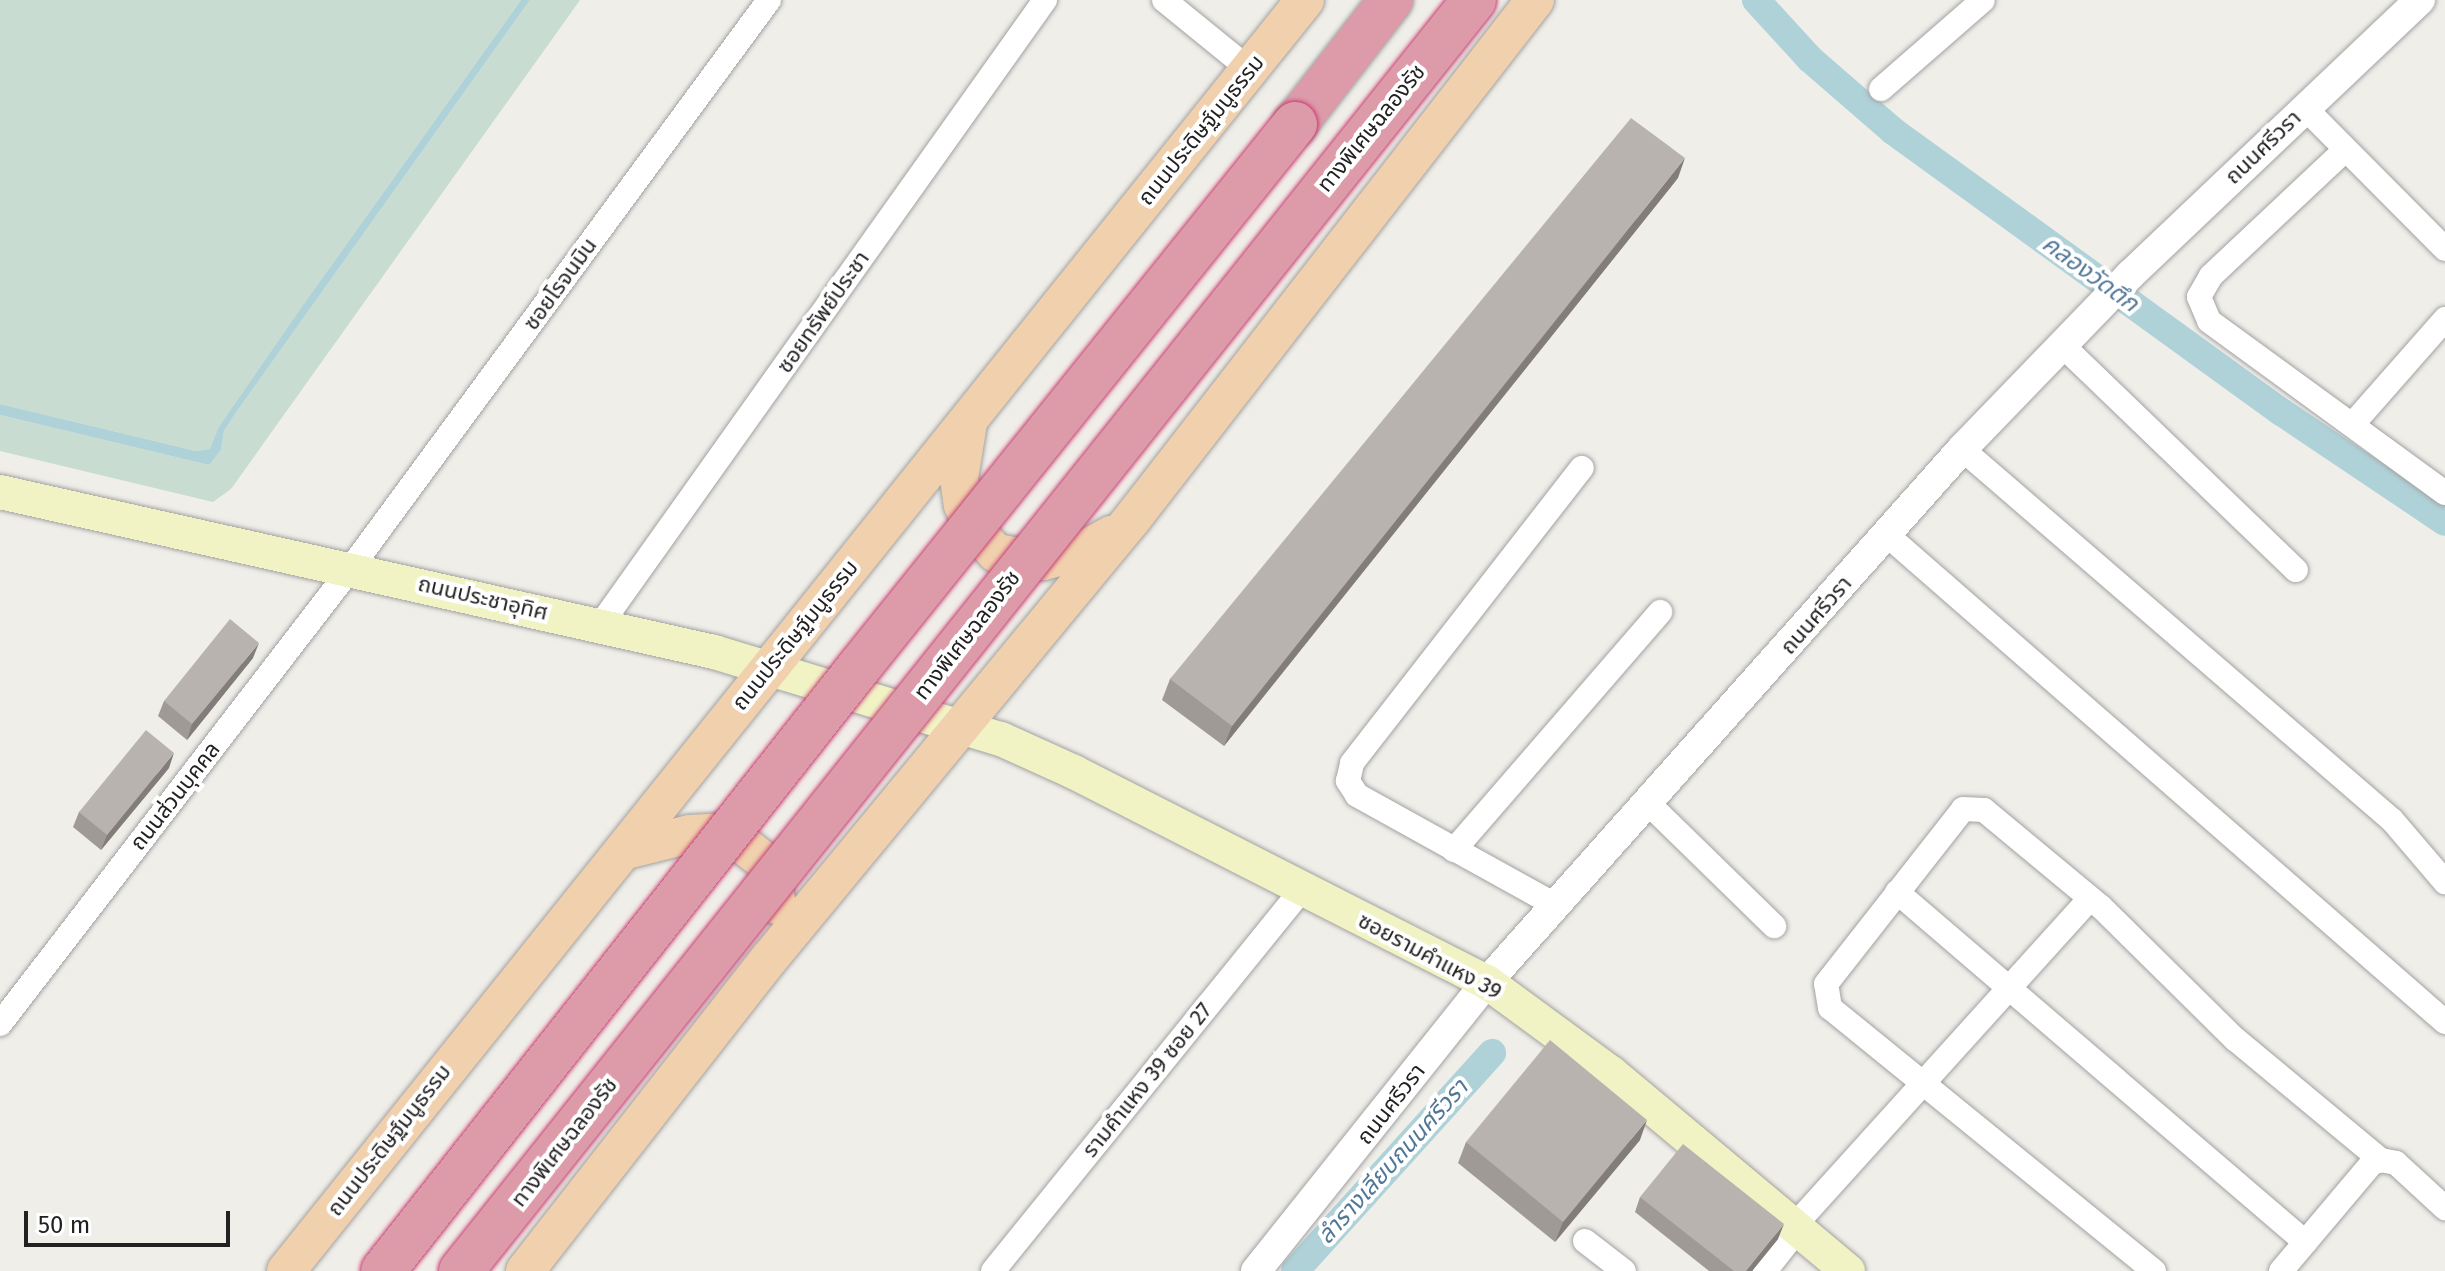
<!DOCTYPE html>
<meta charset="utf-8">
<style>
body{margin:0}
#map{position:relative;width:2445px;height:1271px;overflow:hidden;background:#f0eee9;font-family:"Fira Sans","Noto Sans Thai",sans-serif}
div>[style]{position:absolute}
.wetland>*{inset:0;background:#c8dcd2}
.water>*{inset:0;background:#afd1d8}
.canal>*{height:28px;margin:-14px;padding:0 14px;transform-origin:14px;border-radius:14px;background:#afd1d8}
.roads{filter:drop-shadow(0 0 2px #a2a2a2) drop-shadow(0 0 2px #a2a2a2)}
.minor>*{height:24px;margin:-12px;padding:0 12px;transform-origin:12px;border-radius:12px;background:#fff}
.tertiary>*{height:30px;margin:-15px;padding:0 15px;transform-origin:15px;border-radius:15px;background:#fff}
.secondary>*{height:34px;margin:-17px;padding:0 17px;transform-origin:17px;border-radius:17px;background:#f2f3c5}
.primary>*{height:38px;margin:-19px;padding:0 19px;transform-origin:19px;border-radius:19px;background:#f1d1ad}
.motorway>*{height:44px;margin:-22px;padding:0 22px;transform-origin:22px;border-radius:22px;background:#dd9baa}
.bridges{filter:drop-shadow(0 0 2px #c73e72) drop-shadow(0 0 2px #c73e72)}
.motorway-bridge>*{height:44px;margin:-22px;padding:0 22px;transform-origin:22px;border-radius:22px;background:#dd9baa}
.wall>*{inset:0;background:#9f9a96}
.shaded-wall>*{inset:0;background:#827d7a}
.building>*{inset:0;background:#b9b3af}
span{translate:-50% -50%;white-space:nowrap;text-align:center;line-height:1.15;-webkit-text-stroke:8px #fff;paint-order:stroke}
.street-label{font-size:22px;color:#212121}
.water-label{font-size:24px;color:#517797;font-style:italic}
.scale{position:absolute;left:24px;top:1211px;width:206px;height:36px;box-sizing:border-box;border:4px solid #212121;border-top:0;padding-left:10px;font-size:24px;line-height:28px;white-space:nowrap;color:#212121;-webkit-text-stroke:6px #fff;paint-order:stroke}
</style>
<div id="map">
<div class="wetland">
<i style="clip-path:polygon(0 0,521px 0,313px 291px,210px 449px,196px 451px,0 404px)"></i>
<i style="clip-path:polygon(530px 0,580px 0,231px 489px,213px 502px,0 451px,0 415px,209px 465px,221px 450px,224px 431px,237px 411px)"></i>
</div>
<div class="water">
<i style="clip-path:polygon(521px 0,530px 0,237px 411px,224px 431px,221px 450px,209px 465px,0 415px,0 404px,196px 451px,210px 449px,219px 427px,313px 291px)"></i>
</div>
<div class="canal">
<i style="left:1756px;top:0;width:80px;rotate:47.5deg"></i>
<i style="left:1810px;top:59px;width:110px;rotate:40.9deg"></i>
<i style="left:1893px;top:131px;width:481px;rotate:35.9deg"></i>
<i style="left:2283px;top:413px;width:195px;rotate:33.9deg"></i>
<i style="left:1295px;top:1271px;width:294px;rotate:-47.9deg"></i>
</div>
<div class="roads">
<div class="minor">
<i style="left:1164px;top:0;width:111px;rotate:39.1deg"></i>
<i style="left:1881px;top:89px;width:135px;rotate:-41.1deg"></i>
<i style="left:2304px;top:107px;width:200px;rotate:45.2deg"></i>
<i style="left:2345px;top:150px;width:184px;rotate:136.8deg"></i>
<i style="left:2211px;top:276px;width:24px;rotate:120deg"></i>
<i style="left:2199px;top:297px;width:26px;rotate:67deg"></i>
<i style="left:2209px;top:321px;width:292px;rotate:36.1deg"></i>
<i style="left:2061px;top:344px;width:326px;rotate:43.9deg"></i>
<i style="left:2352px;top:425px;width:141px;rotate:-48.7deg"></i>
<i style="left:1962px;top:449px;width:568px;rotate:40.79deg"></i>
<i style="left:2392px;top:820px;width:82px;rotate:49.5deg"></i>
<i style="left:1887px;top:535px;width:741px;rotate:41.11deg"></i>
<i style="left:601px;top:624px;width:766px;rotate:-54.57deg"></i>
<i style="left:1649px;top:804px;width:175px;rotate:44.3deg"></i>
<i style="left:1454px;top:850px;width:315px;rotate:-49.1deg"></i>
<i style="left:1897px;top:892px;width:538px;rotate:40.62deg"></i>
<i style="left:1557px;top:906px;width:229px;rotate:-151deg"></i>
<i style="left:1357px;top:795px;width:17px;rotate:-123deg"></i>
<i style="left:1348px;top:781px;width:18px;rotate:-77deg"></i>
<i style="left:1352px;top:763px;width:374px;rotate:-52.1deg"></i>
<i style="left:0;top:1024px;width:575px;rotate:-52.41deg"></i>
<i style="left:351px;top:568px;width:705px;rotate:-53.65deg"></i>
<i style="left:1795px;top:1225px;width:440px;rotate:-47.9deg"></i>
<i style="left:1585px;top:1241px;width:49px;rotate:37.6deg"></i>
<i style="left:993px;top:1271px;width:491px;rotate:-51deg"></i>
<i style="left:1765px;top:1271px;width:53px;rotate:-51.8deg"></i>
<i style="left:2154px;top:1271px;width:417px;rotate:-140.9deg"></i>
<i style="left:1830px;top:1008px;width:24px;rotate:-99deg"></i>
<i style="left:1826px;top:984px;width:222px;rotate:-51.9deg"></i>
<i style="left:1963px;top:809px;width:21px;rotate:3deg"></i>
<i style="left:1984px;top:810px;width:152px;rotate:39.7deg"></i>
<i style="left:2101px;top:907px;width:188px;rotate:44.6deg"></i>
<i style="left:2235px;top:1039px;width:190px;rotate:39.7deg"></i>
<i style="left:2281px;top:1271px;width:141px;rotate:-49.9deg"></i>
<i style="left:2372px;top:1163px;width:9px;rotate:-18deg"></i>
<i style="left:2381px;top:1160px;width:15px;rotate:11deg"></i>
<i style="left:2396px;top:1163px;width:67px;rotate:42.6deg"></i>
</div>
<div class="tertiary">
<i style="left:1256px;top:1271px;width:370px;rotate:-51.4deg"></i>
<i style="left:1487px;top:982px;width:714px;rotate:-48.29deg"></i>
<i style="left:1962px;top:449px;width:242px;rotate:-46deg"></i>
<i style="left:2130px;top:275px;width:400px;rotate:-43.5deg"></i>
</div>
<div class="secondary">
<i style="left:0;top:492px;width:732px;rotate:12.63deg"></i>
<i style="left:714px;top:652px;width:300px;rotate:16.9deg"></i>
<i style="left:1001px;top:739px;width:80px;rotate:24.3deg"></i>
<i style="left:1074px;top:772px;width:463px;rotate:27deg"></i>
<i style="left:1487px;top:982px;width:154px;rotate:36.3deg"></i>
<i style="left:1611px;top:1073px;width:309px;rotate:39.9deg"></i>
</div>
<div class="primary">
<i style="left:968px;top:423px;width:56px;rotate:99.3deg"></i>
<i style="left:959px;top:478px;width:27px;rotate:82deg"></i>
<i style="left:963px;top:505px;width:28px;rotate:64deg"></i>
<i style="left:975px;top:530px;width:31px;rotate:48deg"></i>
<i style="left:996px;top:553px;width:48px;rotate:9.7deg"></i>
<i style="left:1043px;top:561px;width:40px;rotate:-14.4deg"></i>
<i style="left:1082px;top:551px;width:33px;rotate:-29deg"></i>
<i style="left:626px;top:850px;width:66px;rotate:-14deg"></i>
<i style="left:690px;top:834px;width:37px;rotate:-3deg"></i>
<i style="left:727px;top:832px;width:53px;rotate:38.2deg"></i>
<i style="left:769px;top:865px;width:41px;rotate:78.7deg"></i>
<i style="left:286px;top:1271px;width:1629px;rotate:-51.28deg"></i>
<i style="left:525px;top:1271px;width:396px;rotate:-52deg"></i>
<i style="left:769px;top:959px;width:570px;rotate:-50.48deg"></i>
<i style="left:1132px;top:519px;width:657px;rotate:-52.17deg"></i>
</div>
<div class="motorway">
<i style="left:1295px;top:124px;width:157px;rotate:-52.3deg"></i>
</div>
</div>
<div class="bridges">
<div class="motorway-bridge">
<i style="left:383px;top:1271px;width:770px;rotate:-51.75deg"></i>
<i style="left:860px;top:666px;width:695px;rotate:-51.25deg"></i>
<i style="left:461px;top:1271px;width:1625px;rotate:-51.44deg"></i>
</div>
</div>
<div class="wall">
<i style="clip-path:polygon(1678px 178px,1224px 746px,1162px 700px,1170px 679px)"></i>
<i style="clip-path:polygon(253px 658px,187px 740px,158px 716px,164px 701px)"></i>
<i style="clip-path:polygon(169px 768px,101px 850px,73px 827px,79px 812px)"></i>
<i style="clip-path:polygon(1640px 1140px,1555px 1242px,1458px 1163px,1466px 1142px)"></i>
<i style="clip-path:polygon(1640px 1197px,1778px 1239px,1752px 1271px,1709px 1271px,1635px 1212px)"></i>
</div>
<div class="shaded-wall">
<i style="clip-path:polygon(1685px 158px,1678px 178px,1224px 746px,1232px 726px)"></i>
<i style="clip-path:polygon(259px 643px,253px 658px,187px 740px,192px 724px)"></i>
<i style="clip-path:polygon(174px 753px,169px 768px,101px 850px,107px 835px)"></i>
<i style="clip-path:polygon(1647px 1120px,1640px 1140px,1555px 1242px,1563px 1222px)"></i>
<i style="clip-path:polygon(1784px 1224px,1778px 1239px,1752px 1271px,1746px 1271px)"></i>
</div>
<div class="building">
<i style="clip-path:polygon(1631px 118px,1685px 158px,1232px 726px,1170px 679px)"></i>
<i style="clip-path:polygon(230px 619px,259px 643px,192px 724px,164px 701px)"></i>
<i style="clip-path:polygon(146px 730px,174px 753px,107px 835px,79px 812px)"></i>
<i style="clip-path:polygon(1550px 1040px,1647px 1120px,1563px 1222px,1466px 1142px)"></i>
<i style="clip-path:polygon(1683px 1144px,1784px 1224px,1746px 1271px,1734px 1271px,1640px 1197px)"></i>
</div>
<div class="street-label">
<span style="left:1371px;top:128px;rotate:-51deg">ทางพิเศษฉลองรัช</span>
<span style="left:1201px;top:130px;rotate:-51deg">ถนนประดิษฐ์มนูธรรม</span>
<span style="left:2263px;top:147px;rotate:-44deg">ถนนศรีวรา</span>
<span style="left:560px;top:284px;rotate:-54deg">ซอยโรจนมิน</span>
<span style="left:823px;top:312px;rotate:-55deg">ซอยทรัพย์ประชา</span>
<span style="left:483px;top:598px;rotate:13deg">ถนนประชาอุทิศ</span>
<span style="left:1816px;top:615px;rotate:-49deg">ถนนศรีวรา</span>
<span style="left:795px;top:635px;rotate:-51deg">ถนนประดิษฐ์มนูธรรม</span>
<span style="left:967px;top:635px;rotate:-52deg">ทางพิเศษฉลองรัช</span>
<span style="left:175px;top:796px;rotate:-52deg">ถนนส่วนบุคคล</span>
<span style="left:1430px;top:956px;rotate:28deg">ซอยรามคำแหง 39</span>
<span style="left:1147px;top:1080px;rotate:-51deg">รามคำแหง 39 ซอย 27</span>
<span style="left:1391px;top:1104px;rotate:-52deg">ถนนศรีวรา</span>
<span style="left:389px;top:1140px;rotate:-52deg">ถนนประดิษฐ์มนูธรรม</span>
<span style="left:564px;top:1142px;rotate:-52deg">ทางพิเศษฉลองรัช</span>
</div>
<div class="water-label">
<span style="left:2090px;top:274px;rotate:36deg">คลองวัดตึก</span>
<span style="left:1393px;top:1162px;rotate:-48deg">ลำรางเลียบถนนศรีวรา</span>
</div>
<div class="scale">50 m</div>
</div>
